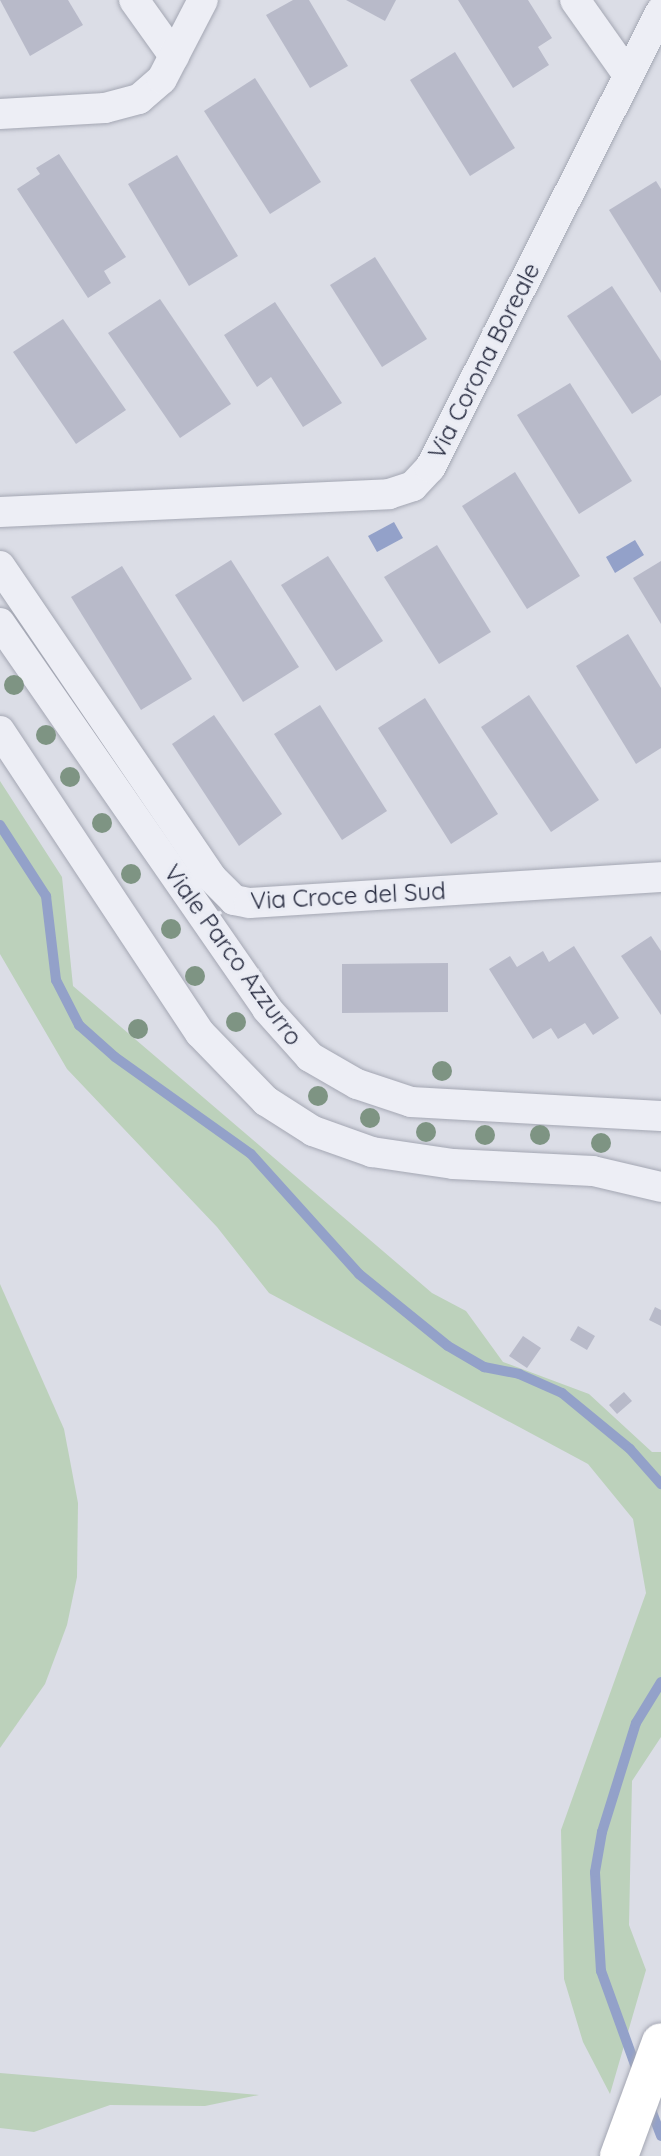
<!DOCTYPE html>
<style>
body{margin:0}
#map{position:relative;width:661px;height:2156px;overflow:hidden;background:#dbdde6;font-family:Quicksand,sans-serif}
div>[style]{position:absolute}
.green>*{inset:0;background:#bcd1bb}
.water>*{inset:0;background:#93a1c9}
.stream>*{height:10px;margin:-5px;padding:0 5px;transform-origin:5px;border-radius:5px;background:#93a1c9}
.building>*{inset:0;background:#b8bac9}
.roads{filter:drop-shadow(0 0 2px #a4a7b3) drop-shadow(0 0 2px #a4a7b3)}
.minor>*{height:30px;margin:-15px;padding:0 15px;transform-origin:15px;border-radius:15px;background:#edeef5}
.major>*{height:38px;margin:-19px;padding:0 19px;transform-origin:19px;border-radius:19px;background:#fff}
.trees>*{width:20px;height:20px;margin:-10px;border-radius:50%;background:#7e9483}
span{translate:-50% -50%;white-space:nowrap;text-align:center;line-height:1.15;-webkit-text-stroke:7px #eaecf4;paint-order:stroke}
.street-label{font-size:24px;color:#24283d}
</style>
<div id="map">
<div class="green">
<i style="clip-path:polygon(0 781px,62px 877px,73px 986px,432px 1293px,466px 1311px,503px 1362px,589px 1394px,652px 1452px,661px 1452px,661px 1737px,632px 1781px,629px 1925px,646px 1970px,610px 2094px,583px 2042px,564px 1979px,561px 1830px,646px 1593px,633px 1519px,588px 1464px,269px 1293px,217px 1227px,67px 1069px,0 954px)"></i>
<i style="clip-path:polygon(0 1284px,64px 1429px,78px 1503px,77px 1577px,67px 1625px,45px 1684px,0 1748px)"></i>
<i style="clip-path:polygon(0 2073px,259px 2095px,205px 2106px,110px 2105px,34px 2132px,0 2128px)"></i>
</div>
<div class="water">
<i style="clip-path:polygon(394px 522px,403px 538px,377px 552px,368px 536px)"></i>
<i style="clip-path:polygon(635px 540px,644px 555px,615px 573px,606px 557px)"></i>
</div>
<div class="stream">
<i style="left:0;top:825px;width:85px;rotate:57.1deg"></i>
<i style="left:46px;top:896px;width:85px;rotate:83.2deg"></i>
<i style="left:56px;top:980px;width:51px;rotate:62.9deg"></i>
<i style="left:79px;top:1025px;width:48px;rotate:41.6deg"></i>
<i style="left:115px;top:1057px;width:167px;rotate:35.5deg"></i>
<i style="left:251px;top:1154px;width:161px;rotate:48deg"></i>
<i style="left:359px;top:1274px;width:114px;rotate:39deg"></i>
<i style="left:448px;top:1346px;width:42px;rotate:30.3deg"></i>
<i style="left:484px;top:1367px;width:36px;rotate:11deg"></i>
<i style="left:519px;top:1374px;width:47px;rotate:23.8deg"></i>
<i style="left:562px;top:1393px;width:88px;rotate:39.5deg"></i>
<i style="left:630px;top:1449px;width:47px;rotate:48.5deg"></i>
<i style="left:638px;top:2073px;width:109px;rotate:-109.9deg"></i>
<i style="left:601px;top:1971px;width:99px;rotate:-93.5deg"></i>
<i style="left:595px;top:1872px;width:41px;rotate:-80.1deg"></i>
<i style="left:602px;top:1832px;width:114px;rotate:-72.7deg"></i>
<i style="left:636px;top:1723px;width:48px;rotate:-58.6deg"></i>
<i style="left:650px;top:2107px;width:31px;rotate:69deg"></i>
</div>
<div class="building">
<i style="clip-path:polygon(0 0,68px 0,83px 25px,30px 56px)"></i>
<i style="clip-path:polygon(293px 0,309px 0,348px 66px,310px 88px,266px 15px)"></i>
<i style="clip-path:polygon(346px 0,396px 0,385px 21px)"></i>
<i style="clip-path:polygon(458px 0,528px 0,552px 38px,538px 47px,549px 65px,513px 88px)"></i>
<i style="clip-path:polygon(455px 52px,515px 148px,470px 176px,410px 80px)"></i>
<i style="clip-path:polygon(255px 78px,321px 182px,270px 214px,204px 111px)"></i>
<i style="clip-path:polygon(59px 154px,126px 257px,104px 271px,111px 283px,88px 298px,17px 189px,40px 174px,36px 168px)"></i>
<i style="clip-path:polygon(177px 155px,238px 256px,189px 286px,128px 184px)"></i>
<i style="clip-path:polygon(656px 181px,661px 189px,661px 293px,609px 210px)"></i>
<i style="clip-path:polygon(375px 257px,427px 339px,382px 367px,330px 285px)"></i>
<i style="clip-path:polygon(612px 286px,661px 361px,661px 395px,632px 414px,567px 316px)"></i>
<i style="clip-path:polygon(160px 299px,231px 404px,180px 438px,108px 333px)"></i>
<i style="clip-path:polygon(275px 302px,342px 403px,303px 427px,271px 377px,257px 387px,224px 335px)"></i>
<i style="clip-path:polygon(63px 319px,126px 410px,76px 444px,13px 352px)"></i>
<i style="clip-path:polygon(570px 383px,632px 481px,579px 514px,517px 415px)"></i>
<i style="clip-path:polygon(515px 472px,580px 576px,527px 609px,462px 506px)"></i>
<i style="clip-path:polygon(437px 545px,491px 632px,439px 664px,384px 577px)"></i>
<i style="clip-path:polygon(328px 556px,383px 641px,336px 671px,281px 585px)"></i>
<i style="clip-path:polygon(231px 560px,299px 667px,243px 702px,175px 595px)"></i>
<i style="clip-path:polygon(661px 561px,661px 624px,633px 578px)"></i>
<i style="clip-path:polygon(122px 566px,192px 679px,141px 710px,71px 597px)"></i>
<i style="clip-path:polygon(628px 634px,661px 688px,661px 748px,636px 764px,576px 666px)"></i>
<i style="clip-path:polygon(529px 695px,599px 800px,551px 832px,481px 727px)"></i>
<i style="clip-path:polygon(425px 698px,498px 814px,451px 844px,378px 728px)"></i>
<i style="clip-path:polygon(320px 705px,387px 811px,342px 840px,274px 734px)"></i>
<i style="clip-path:polygon(214px 715px,282px 814px,239px 846px,172px 744px)"></i>
<i style="clip-path:polygon(651px 936px,661px 951px,661px 1015px,621px 956px)"></i>
<i style="clip-path:polygon(574px 946px,619px 1018px,593px 1035px,585px 1023px,558px 1039px,551px 1028px,533px 1039px,489px 969px,510px 956px,517px 967px,543px 951px,549px 962px)"></i>
<i style="clip-path:polygon(448px 963px,448px 1012px,342px 1013px,342px 964px)"></i>
<i style="clip-path:polygon(655px 1307px,661px 1310px,661px 1326px,649px 1320px)"></i>
<i style="clip-path:polygon(578px 1326px,595px 1336px,587px 1350px,570px 1340px)"></i>
<i style="clip-path:polygon(523px 1336px,541px 1348px,527px 1368px,509px 1356px)"></i>
<i style="clip-path:polygon(624px 1392px,632px 1401px,617px 1414px,609px 1405px)"></i>
</div>
<div class="roads">
<div class="minor">
<i style="left:134px;top:0;width:69px;rotate:54.5deg"></i>
<i style="left:575px;top:0;width:92px;rotate:54.8deg"></i>
<i style="left:0;top:114px;width:105px;rotate:-3.3deg"></i>
<i style="left:105px;top:108px;width:35px;rotate:-15deg"></i>
<i style="left:139px;top:99px;width:30px;rotate:-41deg"></i>
<i style="left:162px;top:79px;width:89px;rotate:-62.6deg"></i>
<i style="left:0;top:512px;width:389px;rotate:-2.6deg"></i>
<i style="left:389px;top:494px;width:25px;rotate:-18deg"></i>
<i style="left:413px;top:486px;width:25px;rotate:-47deg"></i>
<i style="left:430px;top:468px;width:512px;rotate:-63.18deg"></i>
<i style="left:0;top:566px;width:377px;rotate:55.8deg"></i>
<i style="left:212px;top:878px;width:31px;rotate:45deg"></i>
<i style="left:234px;top:900px;width:15px;rotate:11deg"></i>
<i style="left:249px;top:903px;width:413px;rotate:-3.6deg"></i>
<i style="left:0;top:623px;width:469px;rotate:55.3deg"></i>
<i style="left:267px;top:1009px;width:64px;rotate:48.1deg"></i>
<i style="left:310px;top:1057px;width:54px;rotate:29.9deg"></i>
<i style="left:357px;top:1084px;width:57px;rotate:18.4deg"></i>
<i style="left:411px;top:1102px;width:250px;rotate:3.2deg"></i>
<i style="left:0;top:731px;width:362px;rotate:56.5deg"></i>
<i style="left:200px;top:1033px;width:95px;rotate:45.9deg"></i>
<i style="left:266px;top:1101px;width:56px;rotate:32.6deg"></i>
<i style="left:313px;top:1131px;width:63px;rotate:19.6deg"></i>
<i style="left:372px;top:1152px;width:82px;rotate:8.4deg"></i>
<i style="left:453px;top:1164px;width:140px;rotate:2.9deg"></i>
<i style="left:593px;top:1171px;width:70px;rotate:13.2deg"></i>
</div>
<div class="major">
<i style="left:619px;top:2156px;width:121px;rotate:-69.8deg"></i>
</div>
</div>
<div class="trees">
<i style="left:14px;top:685px"></i>
<i style="left:46px;top:735px"></i>
<i style="left:70px;top:777px"></i>
<i style="left:102px;top:823px"></i>
<i style="left:131px;top:874px"></i>
<i style="left:171px;top:929px"></i>
<i style="left:195px;top:976px"></i>
<i style="left:236px;top:1022px"></i>
<i style="left:138px;top:1029px"></i>
<i style="left:442px;top:1071px"></i>
<i style="left:318px;top:1096px"></i>
<i style="left:370px;top:1118px"></i>
<i style="left:426px;top:1132px"></i>
<i style="left:485px;top:1135px"></i>
<i style="left:540px;top:1135px"></i>
<i style="left:601px;top:1143px"></i>
</div>
<div class="street-label">
<span style="left:484px;top:361px;rotate:-63deg">Via Corona Boreale</span>
<span style="left:348px;top:896px;rotate:-3deg">Via Croce del Sud</span>
<span style="left:233px;top:955px;rotate:54deg">Viale Parco Azzurro</span>
</div>
</div>
